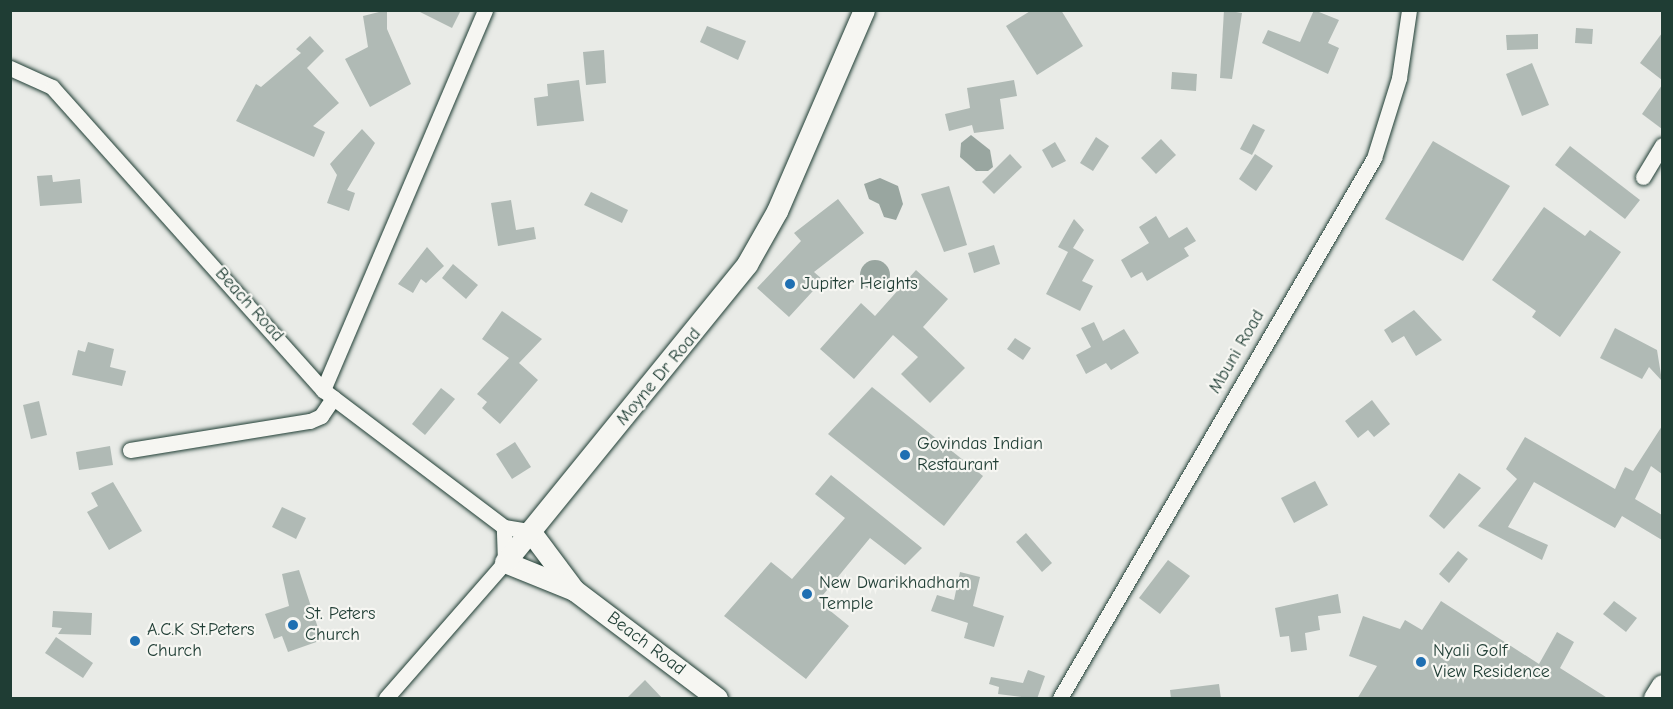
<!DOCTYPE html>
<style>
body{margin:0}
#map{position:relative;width:1673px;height:709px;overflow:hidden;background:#e9ebe7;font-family:"Comic Neue",sans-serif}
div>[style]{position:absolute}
.water>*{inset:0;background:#99a6a0}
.round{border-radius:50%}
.building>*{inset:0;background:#b0bab5}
.roads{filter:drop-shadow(0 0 2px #1f3d34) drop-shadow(0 0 2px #1f3d34)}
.street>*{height:15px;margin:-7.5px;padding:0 7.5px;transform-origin:7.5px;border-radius:7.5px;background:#f6f6f2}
.secondary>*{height:21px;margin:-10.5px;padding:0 10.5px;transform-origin:10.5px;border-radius:10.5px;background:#f6f6f2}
.dots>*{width:16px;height:16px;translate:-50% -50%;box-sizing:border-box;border:3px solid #f6f6f2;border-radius:50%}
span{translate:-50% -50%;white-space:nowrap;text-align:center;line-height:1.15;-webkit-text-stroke:4.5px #f6f6f2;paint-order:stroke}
.poi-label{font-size:18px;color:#1f3d34}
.left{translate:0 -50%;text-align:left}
.street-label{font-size:18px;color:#1f3d34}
.frame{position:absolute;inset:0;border:12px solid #1f3d34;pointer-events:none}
</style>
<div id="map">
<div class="water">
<i style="clip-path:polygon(971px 135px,990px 150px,993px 167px,988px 171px,976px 171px,960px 157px,961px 143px)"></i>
<i style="clip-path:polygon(880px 178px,898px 186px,903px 204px,896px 220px,884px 217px,879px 204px,869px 199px,864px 184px)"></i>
<i class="round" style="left:860px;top:260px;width:30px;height:30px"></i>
</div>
<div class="building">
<i style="clip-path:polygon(387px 10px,387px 29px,411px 84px,370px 107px,345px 59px,368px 47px,363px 16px)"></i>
<i style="clip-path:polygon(416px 10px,461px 10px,452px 28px)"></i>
<i style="clip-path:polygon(1032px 10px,1061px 10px,1083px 46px,1037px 75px,1006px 26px)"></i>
<i style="clip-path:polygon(1224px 10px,1242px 13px,1232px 79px,1220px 78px)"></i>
<i style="clip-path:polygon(1314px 10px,1339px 20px,1328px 43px,1339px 48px,1328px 74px,1262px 43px,1268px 30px,1300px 42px)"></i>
<i style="clip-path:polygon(707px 26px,746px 41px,738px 60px,700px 42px)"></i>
<i style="clip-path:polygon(1576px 28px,1593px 29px,1592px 44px,1575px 43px)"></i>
<i style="clip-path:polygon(1662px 33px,1662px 80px,1640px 63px)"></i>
<i style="clip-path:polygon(1538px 34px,1538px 49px,1507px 50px,1506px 35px)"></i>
<i style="clip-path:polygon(310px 36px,324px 51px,307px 68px,339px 103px,313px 126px,325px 132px,314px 157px,236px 121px,256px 84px,261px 87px,301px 53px,296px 49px)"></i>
<i style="clip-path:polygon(604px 50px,606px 83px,586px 85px,583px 52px)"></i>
<i style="clip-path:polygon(1532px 63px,1549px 105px,1522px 116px,1506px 74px)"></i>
<i style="clip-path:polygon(1172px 72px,1197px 74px,1196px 91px,1171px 89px)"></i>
<i style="clip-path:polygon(579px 80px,584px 121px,537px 126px,534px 98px,548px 96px,547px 84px)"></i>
<i style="clip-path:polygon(1014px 80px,1017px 96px,1000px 99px,1004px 129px,974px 133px,972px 125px,949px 131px,945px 114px,970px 108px,967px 88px)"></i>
<i style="clip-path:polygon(1662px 85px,1662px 129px,1642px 114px)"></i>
<i style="clip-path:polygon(1253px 124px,1265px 130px,1252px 155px,1240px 149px)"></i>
<i style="clip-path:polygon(362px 129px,375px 143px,347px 190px,355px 193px,349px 211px,327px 203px,337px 175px,330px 164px)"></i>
<i style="clip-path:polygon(1096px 137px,1109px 146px,1093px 171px,1080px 163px)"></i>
<i style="clip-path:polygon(1161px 139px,1176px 155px,1156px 174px,1141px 158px)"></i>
<i style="clip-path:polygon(1433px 141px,1510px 186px,1463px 261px,1385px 219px)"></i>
<i style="clip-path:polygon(1055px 142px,1066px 161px,1052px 168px,1042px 150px)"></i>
<i style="clip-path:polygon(1570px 146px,1640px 200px,1625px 219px,1555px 165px)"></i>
<i style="clip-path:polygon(1010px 154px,1022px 167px,994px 194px,982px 182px)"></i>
<i style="clip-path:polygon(1255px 154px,1273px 166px,1256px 191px,1239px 179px)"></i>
<i style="clip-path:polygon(52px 175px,53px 182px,80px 179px,82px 203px,40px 206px,37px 176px)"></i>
<i style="clip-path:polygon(949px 186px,967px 245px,944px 252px,921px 194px)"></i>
<i style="clip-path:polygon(591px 192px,628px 210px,622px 223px,584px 205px)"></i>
<i style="clip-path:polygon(838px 199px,864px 233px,814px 272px,823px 280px,789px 317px,757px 288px,801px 241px,794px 233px)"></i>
<i style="clip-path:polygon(511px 200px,516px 230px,534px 227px,536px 239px,498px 246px,491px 203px)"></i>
<i style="clip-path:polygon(1544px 207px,1585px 236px,1590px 230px,1621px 252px,1560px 337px,1532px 317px,1536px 311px,1492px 280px)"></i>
<i style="clip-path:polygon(1156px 216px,1169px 238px,1187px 227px,1196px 241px,1184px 248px,1189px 256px,1147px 281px,1142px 272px,1131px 278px,1121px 260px,1149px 243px,1139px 227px)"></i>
<i style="clip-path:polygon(1074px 219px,1084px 230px,1073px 248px,1094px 260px,1082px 281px,1093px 286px,1080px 311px,1046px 294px,1068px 252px,1058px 247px)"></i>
<i style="clip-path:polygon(994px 245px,1000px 264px,974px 273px,968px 253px)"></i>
<i style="clip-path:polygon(427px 247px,444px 266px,426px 283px,421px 279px,413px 293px,398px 284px)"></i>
<i style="clip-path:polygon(453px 264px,478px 285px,466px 299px,442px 278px)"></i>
<i style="clip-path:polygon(916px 270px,948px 299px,923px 327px,965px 368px,930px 403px,901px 374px,918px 357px,893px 335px,854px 379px,820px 349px,861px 303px,875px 316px)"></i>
<i style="clip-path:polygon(1414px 310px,1442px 340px,1416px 356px,1404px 336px,1392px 343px,1384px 330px)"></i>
<i style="clip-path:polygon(502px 311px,542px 339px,519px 363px,538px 380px,500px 424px,482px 408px,487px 402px,477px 394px,509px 358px,482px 339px)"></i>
<i style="clip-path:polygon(1094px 322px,1103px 341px,1124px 329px,1139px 353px,1111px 370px,1106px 363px,1086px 374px,1076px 355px,1091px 347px,1081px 328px)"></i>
<i style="clip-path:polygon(1615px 328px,1657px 350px,1662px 381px,1649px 367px,1642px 379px,1600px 358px)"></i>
<i style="clip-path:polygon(1015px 338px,1031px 348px,1023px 360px,1007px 349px)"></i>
<i style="clip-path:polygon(88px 342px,114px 349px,110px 367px,126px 371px,122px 386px,72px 375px,78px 350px,85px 352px)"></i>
<i style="clip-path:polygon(872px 387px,983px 476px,944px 526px,828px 434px)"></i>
<i style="clip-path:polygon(441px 388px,455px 399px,425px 435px,412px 424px)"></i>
<i style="clip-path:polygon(1372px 400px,1390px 424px,1374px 437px,1368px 430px,1358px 438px,1345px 421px)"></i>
<i style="clip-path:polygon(39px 401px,47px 435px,31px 439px,23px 405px)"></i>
<i style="clip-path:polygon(1662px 426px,1662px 474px,1651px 466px,1635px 499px,1662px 515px,1662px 540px,1622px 516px,1615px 528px,1534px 482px,1508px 527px,1548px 545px,1542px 560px,1478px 526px,1517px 479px,1506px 469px,1525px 437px,1615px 489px,1625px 467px,1633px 471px)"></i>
<i style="clip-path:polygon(515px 442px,531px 467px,512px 479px,496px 454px)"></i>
<i style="clip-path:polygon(110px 446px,113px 465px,79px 470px,76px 452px)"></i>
<i style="clip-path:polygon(1459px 473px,1481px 488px,1444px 529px,1429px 516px)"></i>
<i style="clip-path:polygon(831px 475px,922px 548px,905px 565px,870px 538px,818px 601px,849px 626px,806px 679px,724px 616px,771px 562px,792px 579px,845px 518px,815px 494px)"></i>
<i style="clip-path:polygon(1315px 481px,1328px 505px,1294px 523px,1281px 498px)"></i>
<i style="clip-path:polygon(113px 482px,142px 531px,109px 550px,87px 512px,98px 506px,91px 493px)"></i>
<i style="clip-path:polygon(282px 507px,306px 518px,296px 539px,272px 527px)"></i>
<i style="clip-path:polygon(1026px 533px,1052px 563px,1042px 572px,1016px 542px)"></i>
<i style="clip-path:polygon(1458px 551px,1468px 559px,1449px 583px,1439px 574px)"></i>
<i style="clip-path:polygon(1168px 560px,1190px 576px,1160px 614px,1139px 598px)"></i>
<i style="clip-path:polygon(299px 570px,322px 640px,288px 652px,282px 636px,274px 639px,265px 614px,289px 606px,282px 574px)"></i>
<i style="clip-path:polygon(960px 572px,980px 577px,973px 606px,1004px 616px,994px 647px,964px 638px,968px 623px,931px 611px,937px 595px,954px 600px)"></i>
<i style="clip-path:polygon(1338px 594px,1341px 613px,1318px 616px,1320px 630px,1305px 633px,1307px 650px,1291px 652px,1289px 636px,1280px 637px,1275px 608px)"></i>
<i style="clip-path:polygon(1441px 601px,1539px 664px,1557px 632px,1574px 642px,1560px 668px,1609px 699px,1357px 699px,1377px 666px,1349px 656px,1363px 616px,1400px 629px,1405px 620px,1422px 630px)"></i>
<i style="clip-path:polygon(1614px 601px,1637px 618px,1626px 632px,1603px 614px)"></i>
<i style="clip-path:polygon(53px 611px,92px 613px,91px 635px,58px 634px,62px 628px,52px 627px)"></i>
<i style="clip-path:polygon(56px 637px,93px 663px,83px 678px,45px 653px)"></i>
<i style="clip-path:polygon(1028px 670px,1045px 676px,1037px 699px,998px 694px,999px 687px,989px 684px,991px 677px,1023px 683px)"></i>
<i style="clip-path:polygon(645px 680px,663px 699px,626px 699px)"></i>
<i style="clip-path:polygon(1219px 684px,1221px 699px,1171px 699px,1170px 690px)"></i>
</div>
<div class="roads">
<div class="street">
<i style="left:10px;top:68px;width:46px;rotate:24.3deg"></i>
<i style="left:52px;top:87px;width:407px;rotate:48.2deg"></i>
<i style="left:323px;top:390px;width:227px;rotate:37.1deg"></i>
<i style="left:504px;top:527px;width:26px;rotate:9deg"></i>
<i style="left:1643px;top:177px;width:37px;rotate:-59deg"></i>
<i style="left:323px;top:390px;width:413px;rotate:-66.9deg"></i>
<i style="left:130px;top:450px;width:182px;rotate:-9.2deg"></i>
<i style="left:310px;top:421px;width:12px;rotate:-24deg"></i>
<i style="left:321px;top:416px;width:22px;rotate:-56deg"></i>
<i style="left:386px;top:698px;width:181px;rotate:-48.8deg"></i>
<i style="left:505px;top:562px;width:35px;rotate:-92deg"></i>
<i style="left:1060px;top:698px;width:625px;rotate:-59.82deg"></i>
<i style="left:1374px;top:158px;width:84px;rotate:-72.6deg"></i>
<i style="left:1399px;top:78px;width:69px;rotate:-81.6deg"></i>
</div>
<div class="secondary">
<i style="left:530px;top:531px;width:74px;rotate:53.3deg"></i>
<i style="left:717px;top:698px;width:179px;rotate:-142.9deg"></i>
<i style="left:574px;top:590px;width:74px;rotate:-157.9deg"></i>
<i style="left:505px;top:562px;width:384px;rotate:-50.9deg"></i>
<i style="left:747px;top:264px;width:61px;rotate:-60.5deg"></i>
<i style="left:777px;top:211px;width:219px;rotate:-66.6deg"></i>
<i style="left:1654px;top:698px;width:15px;rotate:-58deg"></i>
</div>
</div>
<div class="dots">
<i style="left:790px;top:284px;background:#1f6fb2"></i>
<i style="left:905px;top:455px;background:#1f6fb2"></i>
<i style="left:807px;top:594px;background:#1f6fb2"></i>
<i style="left:293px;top:625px;background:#1f6fb2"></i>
<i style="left:135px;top:641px;background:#1f6fb2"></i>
<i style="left:1421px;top:662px;background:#1f6fb2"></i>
</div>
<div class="poi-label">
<span class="left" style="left:802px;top:284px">Jupiter Heights</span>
<span class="left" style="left:917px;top:455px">Govindas Indian<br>Restaurant</span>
<span class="left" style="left:819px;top:594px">New Dwarikhadham<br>Temple</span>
<span class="left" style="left:305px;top:625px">St. Peters<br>Church</span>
<span class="left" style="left:147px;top:641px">A.C.K St.Peters<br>Church</span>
<span class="left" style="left:1433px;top:662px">Nyali Golf<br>View Residence</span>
</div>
<div class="street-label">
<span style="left:249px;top:305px;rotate:48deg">Beach Road</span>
<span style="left:1237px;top:352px;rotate:-60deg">Mbuni Road</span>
<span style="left:659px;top:377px;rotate:-50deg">Moyne Dr Road</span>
<span style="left:646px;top:644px;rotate:37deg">Beach Road</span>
</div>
<div class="frame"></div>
</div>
